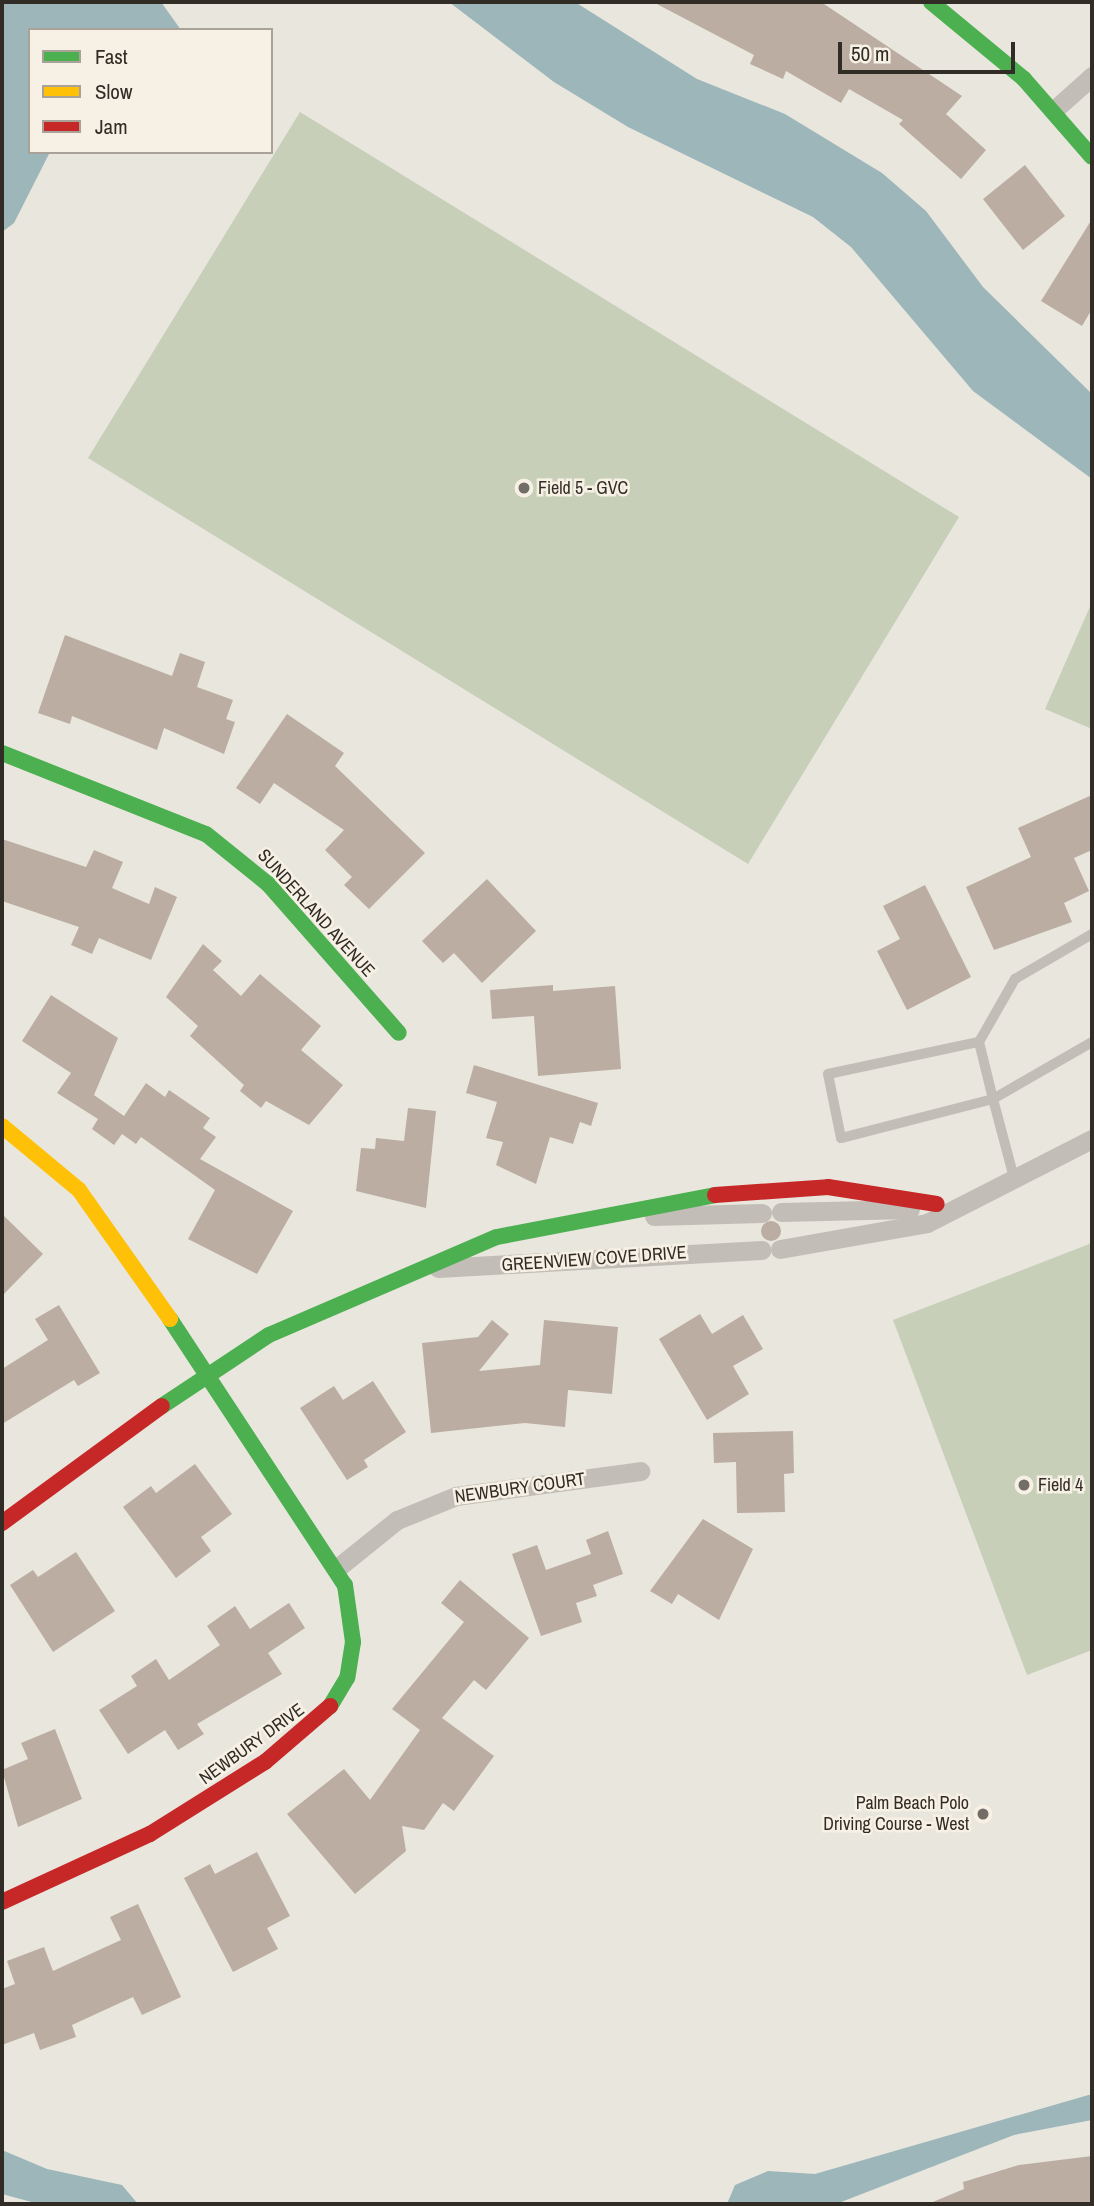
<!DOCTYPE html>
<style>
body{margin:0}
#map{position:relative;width:1094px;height:2206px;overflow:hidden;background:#e9e6de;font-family:"Archivo Narrow",sans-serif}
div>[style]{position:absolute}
.green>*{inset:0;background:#c7cfb9}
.water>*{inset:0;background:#9cb6b9}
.building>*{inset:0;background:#bbada1}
.round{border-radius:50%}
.lane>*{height:10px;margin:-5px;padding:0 5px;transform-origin:5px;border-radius:5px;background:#c2beb7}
.street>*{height:19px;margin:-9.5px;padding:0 9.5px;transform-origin:9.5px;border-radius:9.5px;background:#c2beb7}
.fast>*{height:16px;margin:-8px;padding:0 8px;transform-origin:8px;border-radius:8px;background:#4caf50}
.slow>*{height:16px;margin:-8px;padding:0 8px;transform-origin:8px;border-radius:8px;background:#ffc107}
.jam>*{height:16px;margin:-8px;padding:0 8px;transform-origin:8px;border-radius:8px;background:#c62828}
.dots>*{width:19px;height:19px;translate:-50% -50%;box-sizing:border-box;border:4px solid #f7f1e5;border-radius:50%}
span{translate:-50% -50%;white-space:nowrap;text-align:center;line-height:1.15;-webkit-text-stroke:5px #f7f1e5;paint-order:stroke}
.poi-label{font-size:18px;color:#322c26}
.left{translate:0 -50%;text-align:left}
.right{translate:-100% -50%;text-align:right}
.street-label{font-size:18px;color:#322c26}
.frame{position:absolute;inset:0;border:4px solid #322c26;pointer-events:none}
.legend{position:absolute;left:28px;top:28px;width:245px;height:126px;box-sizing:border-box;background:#f7f1e5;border:2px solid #a8a299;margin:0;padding:9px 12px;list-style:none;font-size:21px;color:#322c26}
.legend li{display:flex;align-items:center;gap:14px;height:35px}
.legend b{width:35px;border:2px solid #a8a299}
.scale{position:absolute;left:838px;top:42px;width:177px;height:32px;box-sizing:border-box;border:4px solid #322c26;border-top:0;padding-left:9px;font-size:21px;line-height:24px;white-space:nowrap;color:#322c26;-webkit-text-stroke:5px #f7f1e5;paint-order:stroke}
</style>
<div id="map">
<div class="green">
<i style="clip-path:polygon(300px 112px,959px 517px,748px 864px,88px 458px)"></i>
<i style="clip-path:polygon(1092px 602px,1092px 729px,1045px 709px)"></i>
<i style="clip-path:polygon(1092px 1243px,1092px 1650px,1027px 1675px,893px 1320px)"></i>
</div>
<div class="water">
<i style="clip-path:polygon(2px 2px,161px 2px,181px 30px,30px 30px,30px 152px,50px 152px,14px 223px,2px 232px)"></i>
<i style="clip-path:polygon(449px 2px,575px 2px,697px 79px,785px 114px,882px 173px,926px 211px,983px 287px,1092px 394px,1092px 479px,973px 391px,851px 247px,813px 217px,628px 127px,554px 82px)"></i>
<i style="clip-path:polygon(1092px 2094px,1092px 2120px,1014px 2135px,836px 2204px,727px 2204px,735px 2185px,768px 2171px,815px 2174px)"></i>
<i style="clip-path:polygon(2px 2150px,47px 2169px,122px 2185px,138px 2204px,39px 2204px,2px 2194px)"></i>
</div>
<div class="building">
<i style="clip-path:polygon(653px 2px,821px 2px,962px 96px,946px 114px,986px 150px,961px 179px,899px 124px,903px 120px,849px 89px,841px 103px,786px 71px,783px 79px,750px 64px,754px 55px)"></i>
<i style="clip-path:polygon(1025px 165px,1065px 216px,1023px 250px,983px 199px)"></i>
<i style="clip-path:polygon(1092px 219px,1092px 309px,1082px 326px,1041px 301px)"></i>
<i style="clip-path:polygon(65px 635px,172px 676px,180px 653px,205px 662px,197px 687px,233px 700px,226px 719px,235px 722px,224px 754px,164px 728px,157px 750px,72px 716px,70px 724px,38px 713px)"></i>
<i style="clip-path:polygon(287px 714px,344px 753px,335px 766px,425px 853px,369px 909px,344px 885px,352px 877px,325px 850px,344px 830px,274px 783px,260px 804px,236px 788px)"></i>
<i style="clip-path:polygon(1092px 795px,1092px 850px,1074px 858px,1089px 891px,1064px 903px,1072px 922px,994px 950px,966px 887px,1031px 857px,1018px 828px)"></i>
<i style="clip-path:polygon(2px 839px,86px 867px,94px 850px,123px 862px,112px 888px,149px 904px,155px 887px,177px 897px,151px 960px,99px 938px,92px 954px,71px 945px,79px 927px,2px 901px)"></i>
<i style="clip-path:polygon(487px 879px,536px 931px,482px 983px,454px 953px,443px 963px,422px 941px)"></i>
<i style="clip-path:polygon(925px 885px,971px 977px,907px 1010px,877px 951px,900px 939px,883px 906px)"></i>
<i style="clip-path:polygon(203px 944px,222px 961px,213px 970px,241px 996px,260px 974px,321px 1026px,301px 1050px,343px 1085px,309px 1125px,266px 1101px,261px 1108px,240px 1091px,244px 1085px,190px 1036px,198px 1026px,166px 997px)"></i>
<i style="clip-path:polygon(553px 985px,553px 991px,615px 986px,621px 1069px,538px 1076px,534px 1016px,492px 1019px,490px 990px)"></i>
<i style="clip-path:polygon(51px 995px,118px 1038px,94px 1095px,124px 1116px,146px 1083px,165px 1097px,169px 1090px,210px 1118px,203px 1128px,216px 1137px,200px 1159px,293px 1211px,257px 1274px,188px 1239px,215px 1190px,141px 1137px,136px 1144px,122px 1134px,114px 1145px,92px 1129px,98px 1119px,57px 1093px,71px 1073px,22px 1041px)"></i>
<i style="clip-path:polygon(474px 1065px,598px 1103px,591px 1126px,580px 1122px,573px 1144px,550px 1137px,536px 1184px,496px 1165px,503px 1142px,486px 1138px,497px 1102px,466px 1093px)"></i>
<i style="clip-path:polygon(408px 1108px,436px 1111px,426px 1208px,356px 1191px,361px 1148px,375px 1149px,376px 1138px,404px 1141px)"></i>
<i style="clip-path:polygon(2px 1214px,43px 1254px,2px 1296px)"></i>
<i class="round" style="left:761px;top:1221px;width:20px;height:20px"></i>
<i style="clip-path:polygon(59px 1305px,100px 1373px,78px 1386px,74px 1380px,2px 1424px,2px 1369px,48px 1340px,35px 1319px)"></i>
<i style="clip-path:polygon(700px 1314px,712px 1334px,743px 1315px,763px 1349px,733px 1366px,749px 1394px,707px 1420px,659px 1339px)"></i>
<i style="clip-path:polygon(492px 1320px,509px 1334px,479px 1371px,540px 1365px,544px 1320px,618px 1327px,612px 1394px,568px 1390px,565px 1427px,525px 1423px,431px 1433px,422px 1343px,478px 1337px)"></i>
<i style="clip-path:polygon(373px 1381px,406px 1432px,364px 1460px,368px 1467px,347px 1480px,300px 1408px,334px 1386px,343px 1400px)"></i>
<i style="clip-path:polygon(793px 1431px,794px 1473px,784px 1474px,785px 1512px,737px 1513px,736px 1462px,714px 1463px,713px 1433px)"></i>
<i style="clip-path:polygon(195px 1464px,232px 1514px,201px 1537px,211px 1551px,176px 1578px,123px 1507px,151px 1486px,156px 1493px)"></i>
<i style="clip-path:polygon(703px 1519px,753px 1549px,719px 1620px,678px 1594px,672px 1604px,650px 1591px)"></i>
<i style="clip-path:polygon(608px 1531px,623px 1574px,593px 1585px,597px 1596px,576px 1603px,582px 1622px,541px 1636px,512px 1554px,537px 1545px,546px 1570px,591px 1554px,586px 1540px)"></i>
<i style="clip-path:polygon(76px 1552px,115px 1611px,53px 1652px,10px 1585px,33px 1570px,38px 1577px)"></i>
<i style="clip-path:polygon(460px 1580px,529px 1638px,486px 1690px,474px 1680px,442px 1718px,494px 1756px,454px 1811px,443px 1803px,424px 1830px,402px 1826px,406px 1851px,355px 1894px,287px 1814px,344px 1769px,370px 1800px,420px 1730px,392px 1709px,464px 1622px,441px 1603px)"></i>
<i style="clip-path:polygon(289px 1603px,305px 1628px,268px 1653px,282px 1674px,197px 1724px,204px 1734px,178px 1750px,165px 1730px,128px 1754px,99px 1710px,137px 1686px,131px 1676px,156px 1659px,169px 1680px,220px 1645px,207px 1626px,235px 1606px,250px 1629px)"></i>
<i style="clip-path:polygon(55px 1729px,82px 1799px,18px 1827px,2px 1770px,28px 1759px,21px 1743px)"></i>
<i style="clip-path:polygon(257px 1852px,290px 1916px,267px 1928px,278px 1949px,233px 1972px,184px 1878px,210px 1864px,215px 1874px)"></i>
<i style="clip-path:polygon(138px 1904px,181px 1997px,142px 2015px,133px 1997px,72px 2025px,76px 2037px,40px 2050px,34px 2033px,2px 2045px,2px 1989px,15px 1984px,7px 1961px,44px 1947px,53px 1971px,121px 1940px,110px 1917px)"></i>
<i style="clip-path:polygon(1092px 2156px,1092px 2204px,928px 2204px,964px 2189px,963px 2182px,1019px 2165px)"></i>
</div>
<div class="lane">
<i style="left:979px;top:1042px;width:59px;rotate:76.2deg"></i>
<i style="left:993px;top:1099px;width:157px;rotate:165.6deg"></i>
<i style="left:841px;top:1138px;width:65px;rotate:-101.5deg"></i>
<i style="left:828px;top:1074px;width:154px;rotate:-12deg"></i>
<i style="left:979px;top:1042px;width:73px;rotate:-60.3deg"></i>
<i style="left:1015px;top:979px;width:89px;rotate:-30.3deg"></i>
<i style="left:1014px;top:1178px;width:82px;rotate:-104.9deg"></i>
<i style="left:993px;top:1099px;width:114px;rotate:-29.9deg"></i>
</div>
<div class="street">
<i style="left:1054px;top:110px;width:51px;rotate:-41.8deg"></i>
<i style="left:781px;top:1212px;width:129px;rotate:-1.3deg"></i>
<i style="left:654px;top:1216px;width:108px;rotate:-1.6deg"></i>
<i style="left:780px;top:1249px;width:149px;rotate:-10deg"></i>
<i style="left:927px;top:1223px;width:185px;rotate:-27deg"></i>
<i style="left:438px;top:1268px;width:324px;rotate:-3.2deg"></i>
<i style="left:336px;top:1569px;width:78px;rotate:-38.8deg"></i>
<i style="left:397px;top:1520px;width:64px;rotate:-22.1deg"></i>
<i style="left:456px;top:1496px;width:186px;rotate:-7.7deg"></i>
</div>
<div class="fast">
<i style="left:931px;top:2px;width:121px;rotate:39.6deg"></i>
<i style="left:1024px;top:79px;width:103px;rotate:48.9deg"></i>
<i style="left:2px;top:753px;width:219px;rotate:21.7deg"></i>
<i style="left:206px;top:834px;width:80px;rotate:38.9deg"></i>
<i style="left:268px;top:884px;width:198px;rotate:48.7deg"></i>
<i style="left:170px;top:1319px;width:318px;rotate:56.7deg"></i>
<i style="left:345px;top:1585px;width:58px;rotate:82deg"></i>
<i style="left:353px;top:1642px;width:36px;rotate:99deg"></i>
<i style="left:347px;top:1678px;width:33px;rotate:121deg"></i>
<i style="left:162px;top:1406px;width:128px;rotate:-33.6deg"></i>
<i style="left:269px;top:1335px;width:248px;rotate:-23.3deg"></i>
<i style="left:497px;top:1237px;width:222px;rotate:-10.9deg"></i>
</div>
<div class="slow">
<i style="left:2px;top:1126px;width:100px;rotate:39.7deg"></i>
<i style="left:79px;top:1190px;width:158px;rotate:54.8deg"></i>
</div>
<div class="jam">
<i style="left:715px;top:1195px;width:113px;rotate:-4deg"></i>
<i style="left:828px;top:1187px;width:110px;rotate:8.9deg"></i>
<i style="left:2px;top:1523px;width:198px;rotate:-36.2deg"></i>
<i style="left:2px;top:1902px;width:163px;rotate:-24.7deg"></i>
<i style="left:150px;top:1834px;width:136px;rotate:-32.1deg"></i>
<i style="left:265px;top:1762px;width:86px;rotate:-40.7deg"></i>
</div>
<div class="dots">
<i style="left:524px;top:488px;background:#726d66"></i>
<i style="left:1024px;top:1485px;background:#726d66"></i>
<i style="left:983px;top:1814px;background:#726d66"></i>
</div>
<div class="poi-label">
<span class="left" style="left:538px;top:488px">Field 5 - GVC</span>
<span class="left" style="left:1038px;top:1485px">Field 4</span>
<span class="right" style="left:969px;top:1814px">Palm Beach Polo<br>Driving Course - West</span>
</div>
<div class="street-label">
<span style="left:316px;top:913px;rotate:48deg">SUNDERLAND AVENUE</span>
<span style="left:594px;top:1259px;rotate:-4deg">GREENVIEW COVE DRIVE</span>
<span style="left:520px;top:1488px;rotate:-8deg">NEWBURY COURT</span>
<span style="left:252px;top:1744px;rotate:-36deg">NEWBURY DRIVE</span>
</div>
<div class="frame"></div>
<ul class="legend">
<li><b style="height:9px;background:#4caf50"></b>Fast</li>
<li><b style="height:9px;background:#ffc107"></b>Slow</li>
<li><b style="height:9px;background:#c62828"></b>Jam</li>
</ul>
<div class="scale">50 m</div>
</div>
